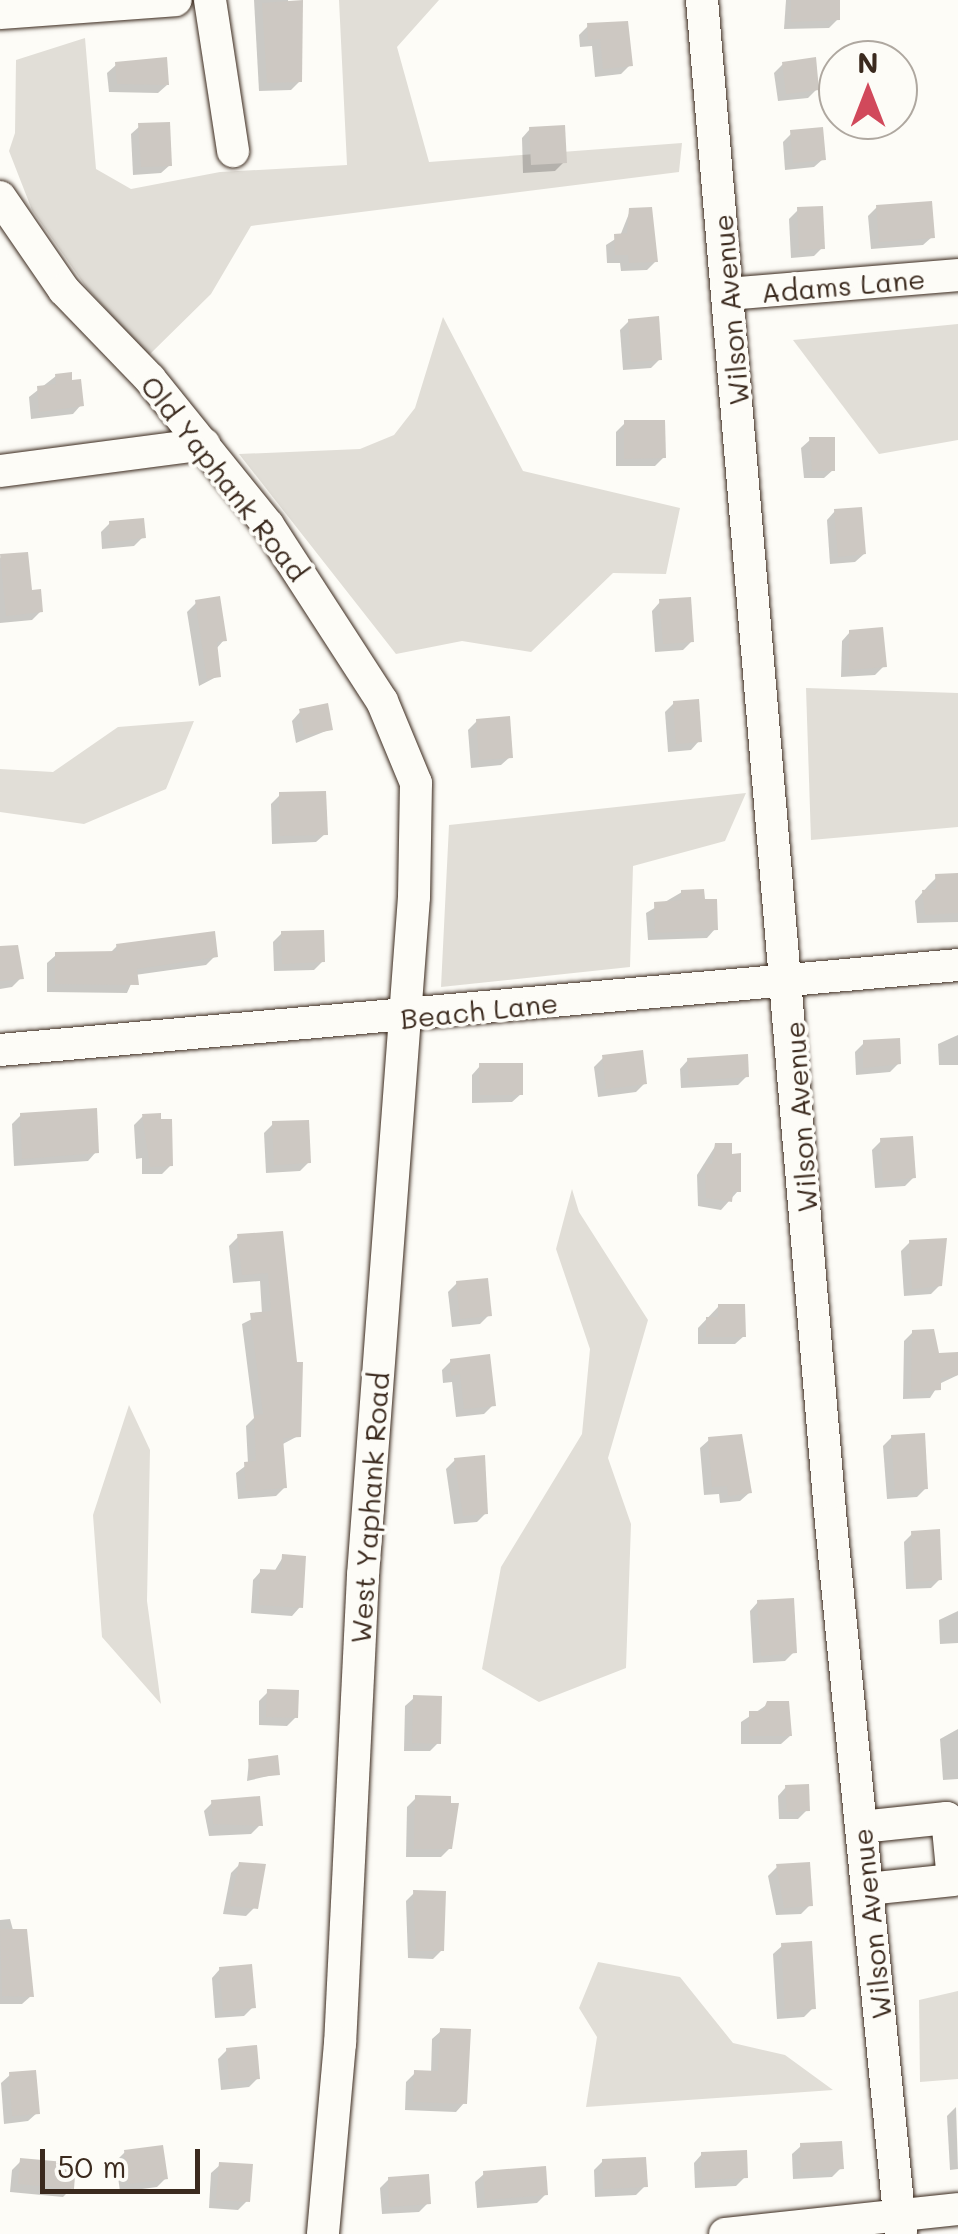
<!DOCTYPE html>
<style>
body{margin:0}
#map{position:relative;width:958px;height:2234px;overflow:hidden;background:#fdfcf7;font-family:Mali,sans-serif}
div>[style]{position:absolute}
.green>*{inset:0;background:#e1ded7}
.shadow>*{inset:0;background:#0003}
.building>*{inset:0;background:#cdc8c2}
.roads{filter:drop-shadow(0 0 2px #3b2a1e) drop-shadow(0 0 2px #3b2a1e)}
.minor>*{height:32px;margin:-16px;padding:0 16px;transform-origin:16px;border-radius:16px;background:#fdfcf7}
span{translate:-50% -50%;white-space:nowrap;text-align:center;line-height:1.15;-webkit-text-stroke:8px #fdfcf7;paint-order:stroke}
.street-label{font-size:28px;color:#3b2a1e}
.north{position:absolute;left:818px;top:40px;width:100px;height:100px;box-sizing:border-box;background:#fdfcf7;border:2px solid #afa8a0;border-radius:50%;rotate:0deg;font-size:28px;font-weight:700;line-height:40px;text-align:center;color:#3b2a1e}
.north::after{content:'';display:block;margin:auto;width:35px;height:45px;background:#d1495b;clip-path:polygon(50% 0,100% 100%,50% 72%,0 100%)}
.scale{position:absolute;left:40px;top:2149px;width:160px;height:45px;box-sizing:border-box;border:5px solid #3b2a1e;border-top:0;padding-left:12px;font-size:30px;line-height:35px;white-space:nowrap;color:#3b2a1e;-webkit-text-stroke:8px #fdfcf7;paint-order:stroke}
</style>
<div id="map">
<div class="green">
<i style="clip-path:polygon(339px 0,439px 0,397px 47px,429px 162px,682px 143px,679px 172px,251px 226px,211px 294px,148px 356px,86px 287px,32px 210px,9px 151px,15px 133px,16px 60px,85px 38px,96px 169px,131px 189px,220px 172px,347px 165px)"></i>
<i style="clip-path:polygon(443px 317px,523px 471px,680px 508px,666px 574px,613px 573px,531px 652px,462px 641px,396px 654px,239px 454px,360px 449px,394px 435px,415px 408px)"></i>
<i style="clip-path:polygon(958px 324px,958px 440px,879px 454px,793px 340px)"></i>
<i style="clip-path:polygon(806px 688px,958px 693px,958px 827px,811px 840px)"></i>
<i style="clip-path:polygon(194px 721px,166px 789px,84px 824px,0 812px,0 769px,53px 772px,118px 727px)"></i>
<i style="clip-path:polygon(746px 793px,725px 841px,633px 866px,630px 967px,441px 987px,449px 825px)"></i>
<i style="clip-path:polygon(572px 1189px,579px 1212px,648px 1320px,608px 1458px,631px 1524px,626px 1668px,539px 1702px,482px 1669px,501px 1567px,582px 1434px,590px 1349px,556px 1249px)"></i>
<i style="clip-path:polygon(129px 1405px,150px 1450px,147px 1601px,161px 1704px,102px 1637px,93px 1515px)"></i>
<i style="clip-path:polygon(598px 1962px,680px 1977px,733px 2043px,785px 2055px,833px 2090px,586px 2107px,597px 2037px,579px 2008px)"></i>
<i style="clip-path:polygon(958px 1991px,958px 2079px,920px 2082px,919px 2000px)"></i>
</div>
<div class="shadow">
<i style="clip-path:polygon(254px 0,288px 0,300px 81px,291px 90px,259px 91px)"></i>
<i style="clip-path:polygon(786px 0,837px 0,838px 19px,829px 28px,784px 29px)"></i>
<i style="clip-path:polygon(588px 26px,630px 65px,621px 74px,595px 77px,592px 46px,580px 47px,579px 35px)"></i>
<i style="clip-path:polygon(783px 64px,817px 89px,808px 98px,778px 101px,774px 73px)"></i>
<i style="clip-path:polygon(116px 65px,167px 85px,158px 93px,109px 92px,107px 73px)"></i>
<i style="clip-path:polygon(140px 126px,170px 165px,161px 173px,133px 175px,131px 134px)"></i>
<i style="clip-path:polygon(530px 129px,564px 162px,555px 171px,523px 173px,522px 138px)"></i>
<i style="clip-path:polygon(792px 133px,823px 159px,814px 167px,785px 170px,783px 142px)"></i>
<i style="clip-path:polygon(877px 207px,932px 237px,923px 245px,871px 249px,868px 216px)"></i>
<i style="clip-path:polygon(798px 210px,822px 248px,814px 256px,791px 258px,789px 219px)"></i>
<i style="clip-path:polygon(630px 211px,656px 261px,647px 270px,621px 271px,620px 263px,607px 263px,606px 245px,620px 236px)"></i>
<i style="clip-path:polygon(629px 321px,660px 359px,651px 368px,623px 370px,620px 330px)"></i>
<i style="clip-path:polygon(56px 376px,81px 405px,73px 414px,31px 419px,29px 397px)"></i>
<i style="clip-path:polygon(625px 423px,664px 457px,655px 466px,616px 466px,616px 432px)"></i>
<i style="clip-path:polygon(810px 440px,833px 470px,824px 478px,804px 478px,801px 448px)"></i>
<i style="clip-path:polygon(835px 511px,864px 554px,855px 562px,830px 564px,827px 520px)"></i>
<i style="clip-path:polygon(110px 523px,143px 537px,134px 546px,102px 549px,101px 532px)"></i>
<i style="clip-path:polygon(0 557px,41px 611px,32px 620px,0 623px)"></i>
<i style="clip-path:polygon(660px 602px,692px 641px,683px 650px,655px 652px,652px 611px)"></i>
<i style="clip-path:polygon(196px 603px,224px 640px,216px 649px,218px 676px,199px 686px,187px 612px)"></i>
<i style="clip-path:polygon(850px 632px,884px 666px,875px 675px,841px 677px,842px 641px)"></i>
<i style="clip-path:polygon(674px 703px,699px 741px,691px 750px,668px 752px,665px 712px)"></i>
<i style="clip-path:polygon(300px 712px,331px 729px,296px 743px,292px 721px)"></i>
<i style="clip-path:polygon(477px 721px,510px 757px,501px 765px,471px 768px,468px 730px)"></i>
<i style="clip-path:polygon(280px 795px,325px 834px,316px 842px,272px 844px,271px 804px)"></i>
<i style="clip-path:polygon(958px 875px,958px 922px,917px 923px,915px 901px,928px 886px,937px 877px)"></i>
<i style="clip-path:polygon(682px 892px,715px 929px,707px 938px,648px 940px,646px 913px)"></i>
<i style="clip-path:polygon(282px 933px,323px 961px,314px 970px,274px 971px,273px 942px)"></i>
<i style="clip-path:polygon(117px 946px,215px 956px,206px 965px,135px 975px,127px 993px,47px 992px,47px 963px,56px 955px,109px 954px)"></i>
<i style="clip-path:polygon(0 951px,21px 978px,12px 987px,0 989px)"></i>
<i style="clip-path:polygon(958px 1035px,958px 1065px,939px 1065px,938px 1044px)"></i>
<i style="clip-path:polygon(864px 1043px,899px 1063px,890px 1072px,856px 1075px,855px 1052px)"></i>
<i style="clip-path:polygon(603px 1058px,645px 1083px,636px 1092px,598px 1097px,594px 1067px)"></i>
<i style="clip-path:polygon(688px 1060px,747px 1076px,738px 1085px,681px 1088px,680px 1069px)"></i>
<i style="clip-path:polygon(480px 1066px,521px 1094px,512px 1102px,472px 1103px,472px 1075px)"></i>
<i style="clip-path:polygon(21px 1115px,96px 1152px,88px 1161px,14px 1166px,12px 1124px)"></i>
<i style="clip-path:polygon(143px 1116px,171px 1165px,162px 1174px,142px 1174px,142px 1158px,136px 1159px,134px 1125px)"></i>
<i style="clip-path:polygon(273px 1124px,309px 1162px,300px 1171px,266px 1173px,264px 1133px)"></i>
<i style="clip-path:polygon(881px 1141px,914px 1177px,905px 1186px,875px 1188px,872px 1150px)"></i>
<i style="clip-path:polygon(716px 1145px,738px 1191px,721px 1210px,698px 1206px,697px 1175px)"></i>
<i style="clip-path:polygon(280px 1234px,298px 1436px,281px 1445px,285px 1487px,276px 1496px,238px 1499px,236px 1473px,248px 1464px,246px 1426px,254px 1418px,242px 1324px,262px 1314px,260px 1281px,233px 1283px,229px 1246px,238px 1237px)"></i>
<i style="clip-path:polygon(910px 1242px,940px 1285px,931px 1294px,904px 1296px,901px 1251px)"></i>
<i style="clip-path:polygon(457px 1283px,489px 1315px,480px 1324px,452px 1327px,448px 1292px)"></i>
<i style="clip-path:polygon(719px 1306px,744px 1336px,735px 1344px,698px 1344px,698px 1328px)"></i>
<i style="clip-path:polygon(913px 1332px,937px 1355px,958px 1355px,958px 1375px,939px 1384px,930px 1398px,903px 1399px,904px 1341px)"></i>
<i style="clip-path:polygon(451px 1361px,493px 1405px,484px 1414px,456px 1417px,452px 1382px,443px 1383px,442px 1370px)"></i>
<i style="clip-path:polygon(892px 1437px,926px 1488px,917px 1497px,887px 1499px,883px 1446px)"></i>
<i style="clip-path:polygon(709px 1440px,749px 1493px,740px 1501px,720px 1503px,719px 1494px,704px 1495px,700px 1448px)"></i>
<i style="clip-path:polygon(455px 1460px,486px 1513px,477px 1522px,454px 1524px,446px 1469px)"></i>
<i style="clip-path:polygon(912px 1534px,940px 1579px,931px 1588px,906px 1589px,904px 1542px)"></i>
<i style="clip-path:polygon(283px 1557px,300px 1607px,292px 1616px,251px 1613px,253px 1580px,261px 1571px,274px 1572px)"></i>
<i style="clip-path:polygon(758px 1602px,794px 1652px,785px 1661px,753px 1663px,750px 1611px)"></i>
<i style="clip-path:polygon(958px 1611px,958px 1643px,940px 1644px,939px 1620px)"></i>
<i style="clip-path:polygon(268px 1692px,296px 1717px,287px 1726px,259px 1725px,259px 1701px)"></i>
<i style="clip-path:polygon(414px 1698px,438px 1743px,430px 1751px,404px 1751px,405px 1706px)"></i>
<i style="clip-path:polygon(768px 1704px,790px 1736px,781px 1744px,741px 1744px,741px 1722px)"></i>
<i style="clip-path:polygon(958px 1729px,958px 1779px,943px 1780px,940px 1739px)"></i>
<i style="clip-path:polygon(249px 1761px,277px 1774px,247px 1781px)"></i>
<i style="clip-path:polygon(786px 1787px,807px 1810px,798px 1819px,779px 1819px,778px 1796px)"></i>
<i style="clip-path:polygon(416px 1798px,450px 1848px,441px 1857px,406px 1857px,407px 1807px)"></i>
<i style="clip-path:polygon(213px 1802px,260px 1825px,251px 1834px,209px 1836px,204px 1811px)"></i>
<i style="clip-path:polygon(239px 1865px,255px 1907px,246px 1916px,223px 1914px,231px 1873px)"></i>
<i style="clip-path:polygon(777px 1867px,810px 1905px,801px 1914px,776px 1915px,768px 1876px)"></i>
<i style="clip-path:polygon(414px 1893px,442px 1950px,433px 1959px,408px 1958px,406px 1901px)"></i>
<i style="clip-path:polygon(10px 1919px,31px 1996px,22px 2004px,0 2004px,0 1920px)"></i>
<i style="clip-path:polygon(782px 1946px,813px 2008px,804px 2017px,777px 2019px,773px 1954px)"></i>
<i style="clip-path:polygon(220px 1969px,253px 2007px,244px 2016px,215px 2018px,212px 1978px)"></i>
<i style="clip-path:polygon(441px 2031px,464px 2103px,456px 2112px,405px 2110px,406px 2082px,415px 2073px,431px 2074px,432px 2039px)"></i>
<i style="clip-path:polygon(227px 2050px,258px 2078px,249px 2087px,221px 2090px,218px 2059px)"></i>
<i style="clip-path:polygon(10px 2075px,37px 2113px,28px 2121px,4px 2124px,1px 2083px)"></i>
<i style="clip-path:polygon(956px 2107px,958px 2169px,950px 2170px,947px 2116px)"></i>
<i style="clip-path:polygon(801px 2146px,841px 2168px,832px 2177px,793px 2179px,792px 2154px)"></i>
<i style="clip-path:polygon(125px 2152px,166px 2178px,157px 2187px,120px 2192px,116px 2161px)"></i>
<i style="clip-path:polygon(702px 2154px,745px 2177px,736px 2186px,695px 2188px,694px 2163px)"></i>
<i style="clip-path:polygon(21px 2161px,72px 2188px,63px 2197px,10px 2192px,12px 2170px)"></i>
<i style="clip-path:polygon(603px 2161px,645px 2186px,636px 2195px,595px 2197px,594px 2170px)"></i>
<i style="clip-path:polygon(220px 2165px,247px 2201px,238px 2210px,209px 2208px,211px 2173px)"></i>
<i style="clip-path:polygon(484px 2174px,546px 2194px,537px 2203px,477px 2208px,475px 2182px)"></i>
<i style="clip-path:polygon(389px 2179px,428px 2203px,419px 2212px,382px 2214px,380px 2188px)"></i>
</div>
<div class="building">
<i style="clip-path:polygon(303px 0,302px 82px,267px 83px,262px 3px)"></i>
<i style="clip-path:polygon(791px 0,840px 0,840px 20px,791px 22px)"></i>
<i style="clip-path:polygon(628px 21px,633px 66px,603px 69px,600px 39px,588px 40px,587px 23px)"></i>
<i style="clip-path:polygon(167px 57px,169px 85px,117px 84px,115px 62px)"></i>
<i style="clip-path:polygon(816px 57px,819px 90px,786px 94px,782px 62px)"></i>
<i style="clip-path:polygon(170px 122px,172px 166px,141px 167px,138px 123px)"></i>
<i style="clip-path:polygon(565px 125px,567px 163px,531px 165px,529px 127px)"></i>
<i style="clip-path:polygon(823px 127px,826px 160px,793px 163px,790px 130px)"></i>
<i style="clip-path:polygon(932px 201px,935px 238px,879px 242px,876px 205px)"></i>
<i style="clip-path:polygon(823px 206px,825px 249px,799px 250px,797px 207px)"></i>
<i style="clip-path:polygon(652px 207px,658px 262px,629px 263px,628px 255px,615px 255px,614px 234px,627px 233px,629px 208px)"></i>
<i style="clip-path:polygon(659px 316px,662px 360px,631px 362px,628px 319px)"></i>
<i style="clip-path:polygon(72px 372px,72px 380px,81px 379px,84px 406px,39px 412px,37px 386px,56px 384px,55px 374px)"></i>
<i style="clip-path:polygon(624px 420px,665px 420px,666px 458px,624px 459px)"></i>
<i style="clip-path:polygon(809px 437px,835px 437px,835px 471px,812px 471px)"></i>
<i style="clip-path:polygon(862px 507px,866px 554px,838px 557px,834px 509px)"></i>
<i style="clip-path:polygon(144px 518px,146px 538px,110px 542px,109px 521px)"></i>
<i style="clip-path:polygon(28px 552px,32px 590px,41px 589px,43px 612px,6px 616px,0 554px)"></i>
<i style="clip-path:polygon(220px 596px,227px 641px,217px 642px,221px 677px,207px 679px,195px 600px)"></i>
<i style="clip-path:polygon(691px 597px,694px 642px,663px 644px,659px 599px)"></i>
<i style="clip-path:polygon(883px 627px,887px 667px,849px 670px,849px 630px)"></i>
<i style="clip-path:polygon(699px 699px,702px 742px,676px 744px,673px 701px)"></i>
<i style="clip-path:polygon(328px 703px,333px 730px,305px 735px,299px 709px)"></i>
<i style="clip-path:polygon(510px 716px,513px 758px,479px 760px,476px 719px)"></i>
<i style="clip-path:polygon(326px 791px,328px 835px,280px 836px,279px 792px)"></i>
<i style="clip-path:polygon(958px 873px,958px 913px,925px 915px,922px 890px,936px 889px,935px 874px)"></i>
<i style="clip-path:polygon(704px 889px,705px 899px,717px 899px,718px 930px,655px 933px,654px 902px,681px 900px,681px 890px)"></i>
<i style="clip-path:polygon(324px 930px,325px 962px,282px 964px,281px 931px)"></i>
<i style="clip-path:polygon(215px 931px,218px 957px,137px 969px,139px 985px,55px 984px,55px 952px,117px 951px,116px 944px)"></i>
<i style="clip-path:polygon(18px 945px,24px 979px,0 981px,0 946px)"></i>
<i style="clip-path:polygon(900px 1038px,901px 1064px,863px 1068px,863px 1040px)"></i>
<i style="clip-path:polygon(643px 1050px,647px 1084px,606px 1089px,602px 1055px)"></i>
<i style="clip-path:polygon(748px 1054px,749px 1077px,689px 1081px,687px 1058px)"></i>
<i style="clip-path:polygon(479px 1063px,523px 1063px,523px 1095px,480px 1095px)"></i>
<i style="clip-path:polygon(97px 1108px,99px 1153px,22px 1159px,20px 1113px)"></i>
<i style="clip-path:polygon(161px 1113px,161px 1119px,172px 1119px,173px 1166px,150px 1167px,142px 1114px)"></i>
<i style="clip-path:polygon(309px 1120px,311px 1163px,274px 1165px,272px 1121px)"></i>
<i style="clip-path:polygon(913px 1136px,916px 1178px,883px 1181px,880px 1138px)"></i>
<i style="clip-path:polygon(715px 1143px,732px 1143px,732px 1154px,741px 1153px,741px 1192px,733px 1192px,732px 1202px,706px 1198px,705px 1164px,712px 1164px)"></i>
<i style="clip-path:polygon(283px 1231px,297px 1362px,303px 1362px,301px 1437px,283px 1438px,287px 1488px,246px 1491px,244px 1462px,256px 1461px,254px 1415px,263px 1414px,250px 1313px,271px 1311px,268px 1273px,242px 1275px,237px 1234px)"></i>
<i style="clip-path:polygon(947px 1238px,942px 1286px,912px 1289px,909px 1240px)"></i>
<i style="clip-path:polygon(488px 1278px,492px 1316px,460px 1319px,456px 1281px)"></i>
<i style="clip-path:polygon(718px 1304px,745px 1304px,746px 1337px,706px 1337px,706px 1317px,718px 1317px)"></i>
<i style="clip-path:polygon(934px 1329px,939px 1353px,958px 1352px,958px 1375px,941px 1378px,941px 1390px,911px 1392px,912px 1330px)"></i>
<i style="clip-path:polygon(490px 1354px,496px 1406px,464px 1409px,460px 1374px,451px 1376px,450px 1359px)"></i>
<i style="clip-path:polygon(925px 1433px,928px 1489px,895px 1491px,891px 1435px)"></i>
<i style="clip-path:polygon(742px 1434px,752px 1493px,728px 1496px,727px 1486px,712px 1487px,708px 1437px)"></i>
<i style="clip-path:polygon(485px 1455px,488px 1514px,463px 1516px,454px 1458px)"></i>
<i style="clip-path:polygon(940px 1529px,942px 1580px,914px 1582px,911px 1531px)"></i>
<i style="clip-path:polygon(282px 1554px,306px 1556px,303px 1608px,259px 1605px,260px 1569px,281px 1570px)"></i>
<i style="clip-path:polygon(794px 1598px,797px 1653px,761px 1656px,757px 1600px)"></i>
<i style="clip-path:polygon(267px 1689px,299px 1690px,298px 1718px,266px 1717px)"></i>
<i style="clip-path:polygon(413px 1695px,442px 1696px,441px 1744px,412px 1743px)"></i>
<i style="clip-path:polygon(767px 1701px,789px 1701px,792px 1736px,749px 1736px,749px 1711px,763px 1711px)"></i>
<i style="clip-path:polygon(278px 1755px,280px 1775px,250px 1778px,248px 1759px)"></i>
<i style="clip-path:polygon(809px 1784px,810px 1811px,787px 1812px,785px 1785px)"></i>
<i style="clip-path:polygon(415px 1795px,451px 1796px,451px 1803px,459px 1803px,452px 1849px,414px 1849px)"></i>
<i style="clip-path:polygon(260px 1796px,263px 1826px,213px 1824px,211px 1800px)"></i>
<i style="clip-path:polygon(239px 1862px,266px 1864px,258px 1909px,230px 1906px)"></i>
<i style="clip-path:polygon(810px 1862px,813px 1906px,784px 1908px,776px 1864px)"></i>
<i style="clip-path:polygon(413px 1890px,446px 1891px,444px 1951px,416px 1951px)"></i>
<i style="clip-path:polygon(0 1929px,27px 1929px,34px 1997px,2px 1996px)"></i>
<i style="clip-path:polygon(812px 1941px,816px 2009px,785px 2011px,781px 1943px)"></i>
<i style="clip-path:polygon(252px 1964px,256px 2008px,223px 2011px,219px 1967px)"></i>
<i style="clip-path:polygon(440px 2028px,471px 2029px,467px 2104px,413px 2102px,414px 2070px,438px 2071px)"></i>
<i style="clip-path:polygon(257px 2045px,260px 2079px,229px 2082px,226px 2048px)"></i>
<i style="clip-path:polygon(36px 2070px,40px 2114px,12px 2116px,9px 2072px)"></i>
<i style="clip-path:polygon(842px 2141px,844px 2169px,801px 2172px,800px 2143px)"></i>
<i style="clip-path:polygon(163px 2145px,168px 2179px,128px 2184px,124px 2150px)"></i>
<i style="clip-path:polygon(747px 2150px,748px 2178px,702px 2180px,701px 2152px)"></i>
<i style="clip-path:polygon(646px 2157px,648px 2187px,603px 2189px,602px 2159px)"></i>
<i style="clip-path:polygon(20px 2158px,76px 2163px,74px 2189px,18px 2184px)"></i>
<i style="clip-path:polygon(219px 2162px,253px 2164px,250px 2202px,216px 2200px)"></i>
<i style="clip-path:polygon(546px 2166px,548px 2195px,485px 2200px,483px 2171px)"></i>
<i style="clip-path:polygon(429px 2174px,431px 2204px,389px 2207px,388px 2177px)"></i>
</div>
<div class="roads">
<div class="minor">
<i style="left:210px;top:0;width:153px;rotate:81.3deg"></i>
<i style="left:702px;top:0;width:1528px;rotate:85.16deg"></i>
<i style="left:831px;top:1523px;width:714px;rotate:84.38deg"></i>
<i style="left:0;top:13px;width:176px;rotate:-4.2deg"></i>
<i style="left:0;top:197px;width:113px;rotate:55.5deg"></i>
<i style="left:64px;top:290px;width:124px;rotate:46deg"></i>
<i style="left:150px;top:379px;width:188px;rotate:51.1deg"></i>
<i style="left:268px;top:525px;width:210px;rotate:57.1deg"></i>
<i style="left:382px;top:701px;width:89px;rotate:67.5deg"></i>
<i style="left:416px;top:783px;width:114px;rotate:91deg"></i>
<i style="left:414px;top:897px;width:680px;rotate:94.3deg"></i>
<i style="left:363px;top:1575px;width:469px;rotate:92.8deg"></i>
<i style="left:340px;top:2043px;width:192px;rotate:95.1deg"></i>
<i style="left:728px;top:294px;width:231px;rotate:-4.7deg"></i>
<i style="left:0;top:471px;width:206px;rotate:-7.5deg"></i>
<i style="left:0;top:1050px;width:962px;rotate:-5.07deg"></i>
<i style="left:861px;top:1827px;width:86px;rotate:-6deg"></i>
<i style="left:947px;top:1818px;width:62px;rotate:84.5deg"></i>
<i style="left:953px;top:1880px;width:86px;rotate:174deg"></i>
<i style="left:725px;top:2234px;width:234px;rotate:-6.1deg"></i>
</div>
</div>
<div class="street-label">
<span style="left:843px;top:285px;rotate:-5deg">Adams Lane</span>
<span style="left:730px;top:310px;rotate:-95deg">Wilson Avenue</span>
<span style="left:225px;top:478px;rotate:52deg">Old Yaphank Road</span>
<span style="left:479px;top:1010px;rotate:-6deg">Beach Lane</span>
<span style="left:800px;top:1117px;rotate:-94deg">Wilson Avenue</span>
<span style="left:369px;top:1508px;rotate:-86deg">West Yaphank Road</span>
<span style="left:871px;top:1924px;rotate:-96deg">Wilson Avenue</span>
</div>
<div class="north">N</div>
<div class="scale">50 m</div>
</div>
